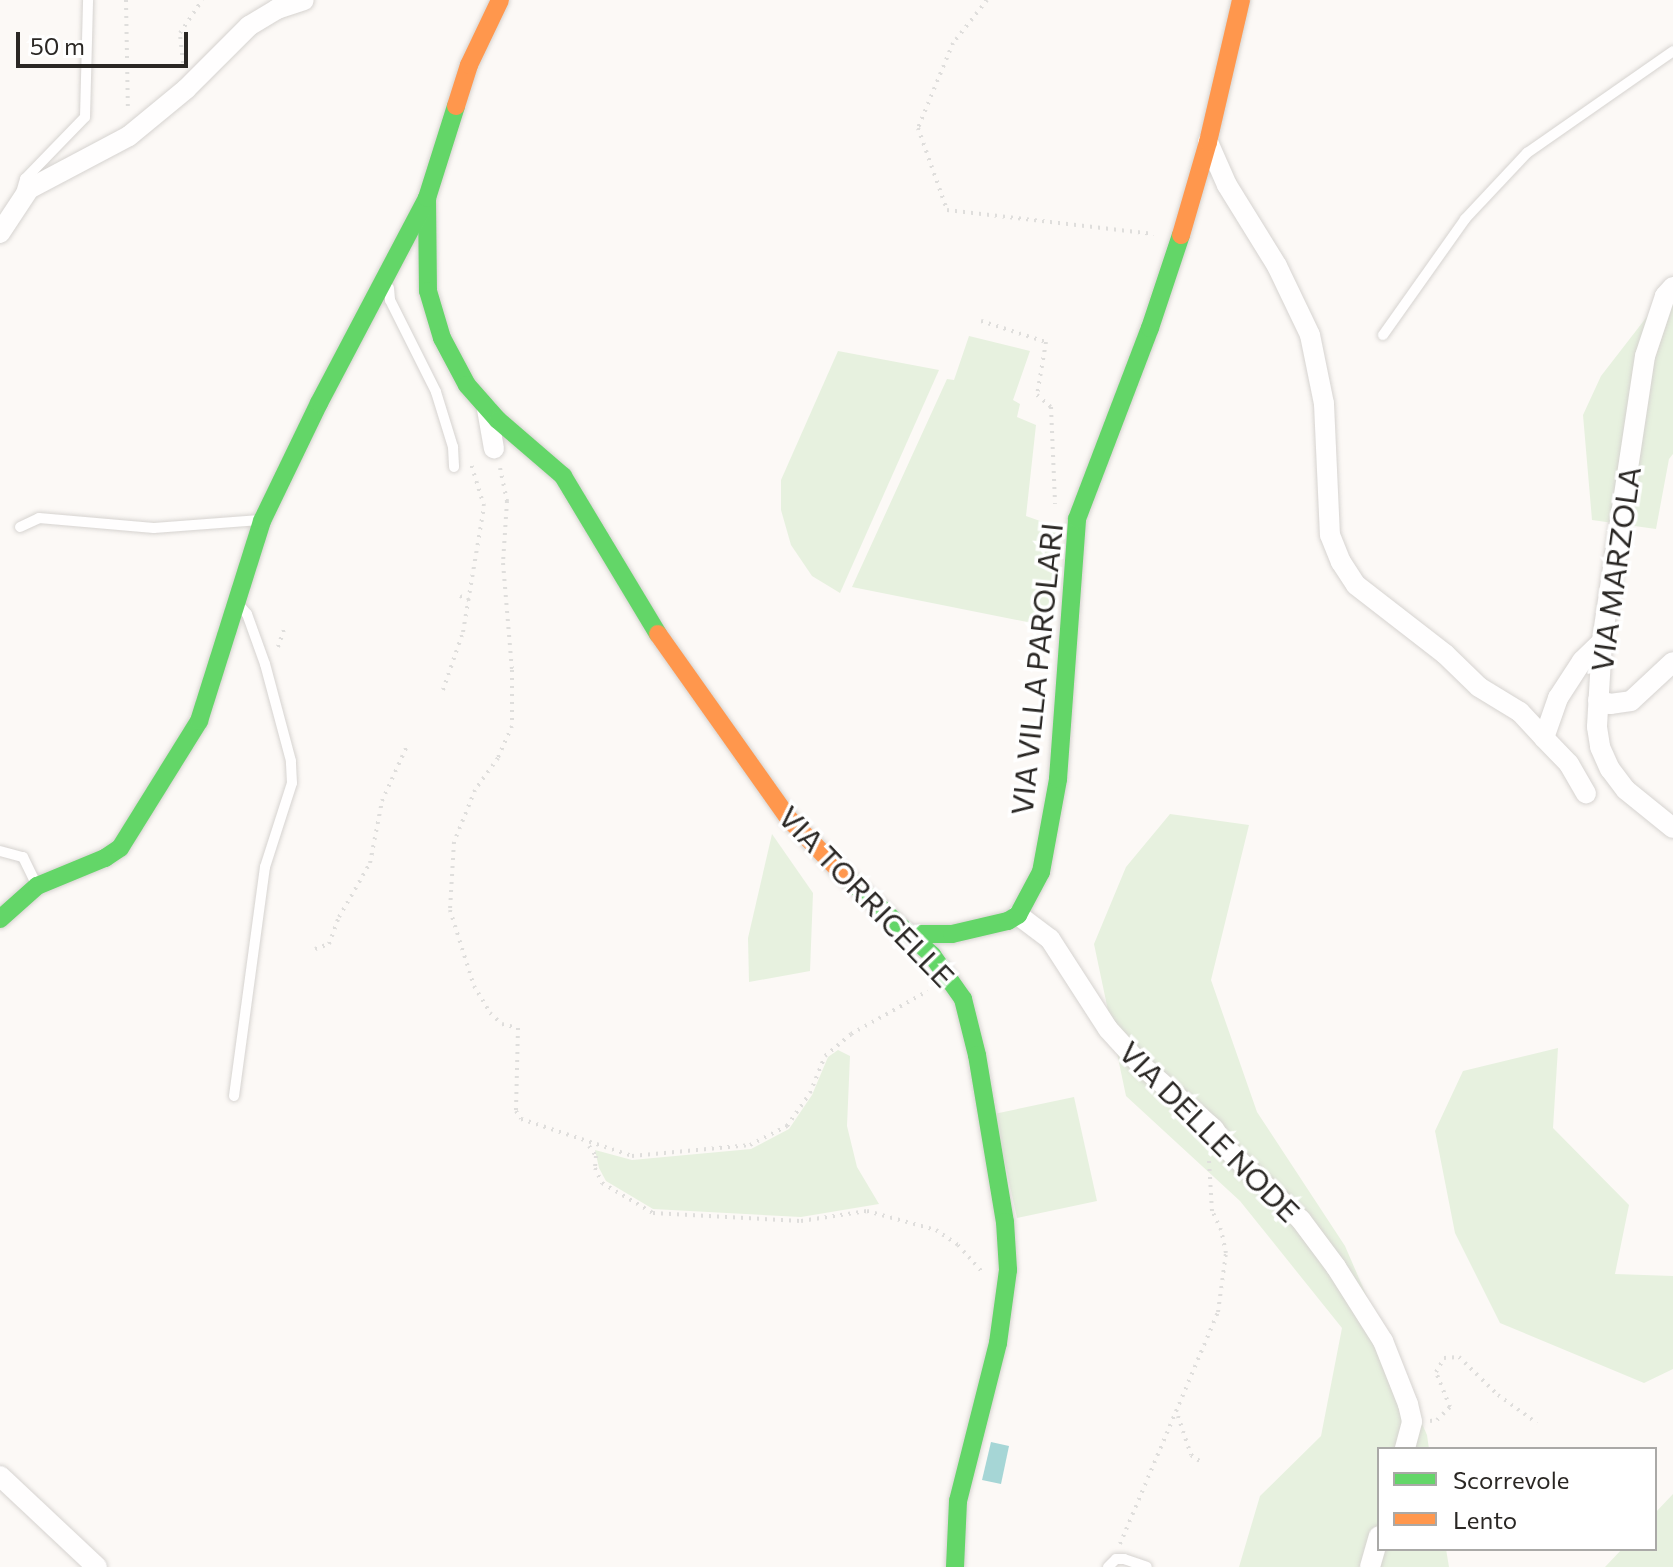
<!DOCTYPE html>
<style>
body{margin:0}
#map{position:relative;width:1673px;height:1567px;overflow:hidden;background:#fcf9f6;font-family:Commissioner,sans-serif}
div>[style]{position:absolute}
.green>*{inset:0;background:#e7f1df}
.water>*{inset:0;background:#a6d6d6}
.path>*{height:4px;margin-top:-2px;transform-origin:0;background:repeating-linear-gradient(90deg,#dfdedc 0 2px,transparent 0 8px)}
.roads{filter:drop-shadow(0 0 2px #d6d3d0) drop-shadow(0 0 2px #d6d3d0)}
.lane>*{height:10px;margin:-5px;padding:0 5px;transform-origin:5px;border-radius:5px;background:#fffefe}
.street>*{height:20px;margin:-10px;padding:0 10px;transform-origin:10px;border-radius:10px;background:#fffefe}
.fast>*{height:18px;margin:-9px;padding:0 9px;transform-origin:9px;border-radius:9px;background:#63d668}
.slow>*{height:18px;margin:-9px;padding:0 9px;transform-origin:9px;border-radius:9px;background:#ff974d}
span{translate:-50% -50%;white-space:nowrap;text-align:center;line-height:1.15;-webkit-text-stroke:7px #fff;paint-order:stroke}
.street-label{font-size:30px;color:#2a2724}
.legend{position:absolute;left:1377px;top:1447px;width:280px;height:104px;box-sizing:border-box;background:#fff;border:2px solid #aaa9a7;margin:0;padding:10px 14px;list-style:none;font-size:24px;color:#2a2724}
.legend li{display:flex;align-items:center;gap:16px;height:40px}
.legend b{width:40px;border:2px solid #aaa9a7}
.scale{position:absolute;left:16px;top:32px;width:172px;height:36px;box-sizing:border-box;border:4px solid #2a2724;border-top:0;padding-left:10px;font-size:24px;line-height:28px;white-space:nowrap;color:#2a2724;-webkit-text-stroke:6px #fff;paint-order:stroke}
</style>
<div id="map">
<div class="green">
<i style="clip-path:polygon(1673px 283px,1673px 454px,1669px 459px,1656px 529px,1592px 520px,1583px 415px,1601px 376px)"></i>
<i style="clip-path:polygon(969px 336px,1030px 351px,1013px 400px,1020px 404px,1017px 417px,1036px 425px,1026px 516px,1060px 528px,1047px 626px,852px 587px,947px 379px,954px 380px)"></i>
<i style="clip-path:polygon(838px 351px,939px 370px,840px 593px,812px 576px,791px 545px,781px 510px,781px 480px)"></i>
<i style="clip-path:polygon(1170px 814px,1249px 825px,1211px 980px,1257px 1112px,1345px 1246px,1427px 1435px,1429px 1449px,1379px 1449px,1379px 1549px,1446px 1549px,1449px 1567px,1239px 1567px,1260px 1496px,1321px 1436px,1342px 1328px,1240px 1201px,1126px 1096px,1094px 944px,1126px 867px)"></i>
<i style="clip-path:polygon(772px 834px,813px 893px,810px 971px,749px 982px,748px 938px)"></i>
<i style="clip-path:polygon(1558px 1048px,1553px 1128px,1629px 1205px,1615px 1274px,1673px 1276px,1673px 1369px,1644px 1383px,1500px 1323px,1455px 1233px,1435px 1131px,1463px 1071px)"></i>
<i style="clip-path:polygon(838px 1050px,850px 1056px,847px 1126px,857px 1167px,879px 1204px,801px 1217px,653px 1209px,606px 1181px,599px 1168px,595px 1150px,632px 1160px,751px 1149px,789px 1129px,812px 1095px,828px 1057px)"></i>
<i style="clip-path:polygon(1074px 1097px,1097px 1201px,1017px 1218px,994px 1114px)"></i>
<i style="clip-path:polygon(1673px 1494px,1673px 1567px,1605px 1567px,1622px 1549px,1655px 1549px,1655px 1513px)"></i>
</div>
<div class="water">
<i style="clip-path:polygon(991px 1442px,1009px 1446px,1001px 1484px,982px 1480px)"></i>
</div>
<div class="path">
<i style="left:126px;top:0;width:110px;rotate:89deg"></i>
<i style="left:987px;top:0;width:55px;rotate:128.3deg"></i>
<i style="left:953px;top:43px;width:92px;rotate:112.4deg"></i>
<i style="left:918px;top:128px;width:87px;rotate:70.5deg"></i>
<i style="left:947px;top:210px;width:208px;rotate:6.6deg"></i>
<i style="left:183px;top:63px;width:30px;rotate:-96deg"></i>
<i style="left:180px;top:33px;width:40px;rotate:-56deg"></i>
<i style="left:981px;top:321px;width:68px;rotate:17.9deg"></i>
<i style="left:1046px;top:342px;width:54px;rotate:99.6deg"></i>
<i style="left:1037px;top:395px;width:18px;rotate:41deg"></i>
<i style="left:1051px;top:407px;width:97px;rotate:87.6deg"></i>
<i style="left:500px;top:468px;width:34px;rotate:78deg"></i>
<i style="left:507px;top:501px;width:62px;rotate:93.7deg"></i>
<i style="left:503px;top:563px;width:107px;rotate:85.2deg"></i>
<i style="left:512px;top:670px;width:56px;rotate:90deg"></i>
<i style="left:512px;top:726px;width:35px;rotate:114deg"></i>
<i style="left:498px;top:758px;width:39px;rotate:126deg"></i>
<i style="left:475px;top:790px;width:56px;rotate:112deg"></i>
<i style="left:454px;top:842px;width:68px;rotate:93.4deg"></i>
<i style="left:450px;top:910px;width:80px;rotate:72.5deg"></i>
<i style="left:474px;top:986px;width:31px;rotate:59deg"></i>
<i style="left:490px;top:1013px;width:16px;rotate:43deg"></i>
<i style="left:502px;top:1024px;width:16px;rotate:14deg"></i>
<i style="left:518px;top:1028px;width:83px;rotate:91.4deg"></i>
<i style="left:516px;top:1111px;width:9px;rotate:58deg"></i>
<i style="left:521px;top:1119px;width:117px;rotate:18.4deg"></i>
<i style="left:632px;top:1156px;width:119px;rotate:-5.3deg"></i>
<i style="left:750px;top:1145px;width:42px;rotate:-27.2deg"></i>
<i style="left:787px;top:1126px;width:40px;rotate:-55.1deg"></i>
<i style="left:810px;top:1093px;width:40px;rotate:-68deg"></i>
<i style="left:825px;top:1056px;width:34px;rotate:-40deg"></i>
<i style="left:851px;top:1034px;width:88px;rotate:-29.2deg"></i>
<i style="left:460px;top:596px;width:10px;rotate:24deg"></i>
<i style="left:278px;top:647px;width:21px;rotate:-71deg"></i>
<i style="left:443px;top:690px;width:61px;rotate:-71deg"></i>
<i style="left:463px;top:632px;width:128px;rotate:-80.5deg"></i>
<i style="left:484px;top:506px;width:44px;rotate:-107.2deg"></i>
<i style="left:315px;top:949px;width:15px;rotate:-20deg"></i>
<i style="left:329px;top:944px;width:29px;rotate:-70deg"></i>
<i style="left:339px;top:917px;width:62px;rotate:-60.1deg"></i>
<i style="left:370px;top:863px;width:63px;rotate:-79deg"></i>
<i style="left:382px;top:801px;width:60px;rotate:-65.6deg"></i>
<i style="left:589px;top:1146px;width:12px;rotate:55deg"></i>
<i style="left:596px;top:1156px;width:12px;rotate:95deg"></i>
<i style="left:595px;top:1168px;width:17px;rotate:65deg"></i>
<i style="left:602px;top:1183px;width:59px;rotate:30.5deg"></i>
<i style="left:653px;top:1213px;width:148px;rotate:3.1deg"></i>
<i style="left:801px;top:1221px;width:67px;rotate:-8.6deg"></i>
<i style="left:867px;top:1211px;width:72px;rotate:15.4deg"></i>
<i style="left:936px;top:1230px;width:27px;rotate:34deg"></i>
<i style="left:958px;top:1245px;width:38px;rotate:48deg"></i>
<i style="left:1178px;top:1416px;width:41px;rotate:71.6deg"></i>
<i style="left:1191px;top:1455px;width:12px;rotate:35deg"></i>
<i style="left:1430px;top:1421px;width:7px;rotate:-8deg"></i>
<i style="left:1437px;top:1420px;width:18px;rotate:-45deg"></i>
<i style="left:1450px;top:1407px;width:38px;rotate:-112deg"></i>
<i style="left:1436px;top:1372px;width:16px;rotate:-60deg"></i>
<i style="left:1444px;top:1358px;width:15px;rotate:-4deg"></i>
<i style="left:1459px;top:1357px;width:54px;rotate:44.3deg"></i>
<i style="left:1498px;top:1395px;width:48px;rotate:35.7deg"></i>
<i style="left:1120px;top:1544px;width:252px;rotate:-67.1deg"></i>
<i style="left:1218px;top:1312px;width:60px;rotate:-82.3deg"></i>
<i style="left:1226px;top:1253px;width:24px;rotate:-102deg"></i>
<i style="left:1221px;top:1230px;width:21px;rotate:-115deg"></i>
<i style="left:1212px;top:1211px;width:51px;rotate:-93.4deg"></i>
</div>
<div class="roads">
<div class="lane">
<i style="left:21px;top:193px;width:15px;rotate:-74deg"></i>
<i style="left:25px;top:179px;width:86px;rotate:-45.9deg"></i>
<i style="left:85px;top:117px;width:117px;rotate:-88.5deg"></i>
<i style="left:389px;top:288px;width:12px;rotate:85deg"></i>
<i style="left:390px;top:300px;width:103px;rotate:63.4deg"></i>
<i style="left:436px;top:392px;width:58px;rotate:72.8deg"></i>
<i style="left:453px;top:447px;width:20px;rotate:87deg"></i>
<i style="left:1383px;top:335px;width:142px;rotate:-54.7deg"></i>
<i style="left:1465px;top:219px;width:91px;rotate:-46.8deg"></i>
<i style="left:1527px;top:153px;width:178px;rotate:-34.9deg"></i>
<i style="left:20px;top:527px;width:21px;rotate:-25deg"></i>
<i style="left:39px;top:518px;width:115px;rotate:5deg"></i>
<i style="left:154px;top:528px;width:106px;rotate:-4.3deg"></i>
<i style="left:0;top:851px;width:24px;rotate:15deg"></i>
<i style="left:23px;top:857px;width:30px;rotate:64deg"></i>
<i style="left:234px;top:1096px;width:231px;rotate:-82.3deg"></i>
<i style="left:265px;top:867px;width:88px;rotate:-72.2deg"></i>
<i style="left:292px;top:783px;width:22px;rotate:-93deg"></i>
<i style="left:291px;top:761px;width:100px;rotate:-105deg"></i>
<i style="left:265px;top:664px;width:53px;rotate:-109.8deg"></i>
<i style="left:247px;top:614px;width:11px;rotate:-131deg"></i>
<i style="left:1108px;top:1567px;width:11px;rotate:-45deg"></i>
<i style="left:1116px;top:1559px;width:8px"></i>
<i style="left:1124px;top:1559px;width:24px;rotate:19deg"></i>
</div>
<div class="street">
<i style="left:1208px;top:142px;width:47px;rotate:66.2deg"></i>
<i style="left:1227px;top:185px;width:95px;rotate:58.3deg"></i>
<i style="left:1277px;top:266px;width:76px;rotate:64.4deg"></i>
<i style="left:1310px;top:335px;width:70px;rotate:78.5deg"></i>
<i style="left:1324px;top:404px;width:131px;rotate:87.4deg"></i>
<i style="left:1330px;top:535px;width:29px;rotate:68deg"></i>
<i style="left:1341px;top:562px;width:27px;rotate:57deg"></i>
<i style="left:1356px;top:585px;width:113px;rotate:37.8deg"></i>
<i style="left:1445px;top:654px;width:47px;rotate:44.1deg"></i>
<i style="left:1479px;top:687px;width:48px;rotate:31.4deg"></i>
<i style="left:1520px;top:712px;width:35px;rotate:47deg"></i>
<i style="left:1544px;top:738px;width:42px;rotate:-70.7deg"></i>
<i style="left:1558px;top:698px;width:44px;rotate:-57deg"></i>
<i style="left:1582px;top:661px;width:28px;rotate:-44deg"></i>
<i style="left:0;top:233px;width:53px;rotate:-56.6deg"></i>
<i style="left:29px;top:189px;width:113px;rotate:-27.9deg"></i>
<i style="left:129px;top:136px;width:74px;rotate:-39.5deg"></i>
<i style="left:186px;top:89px;width:89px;rotate:-45deg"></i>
<i style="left:249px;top:26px;width:33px;rotate:-31deg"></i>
<i style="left:277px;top:9px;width:28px;rotate:-18deg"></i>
<i style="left:1673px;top:287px;width:12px;rotate:132deg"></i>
<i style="left:1665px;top:296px;width:63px;rotate:108.4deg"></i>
<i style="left:1645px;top:356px;width:289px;rotate:98.6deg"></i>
<i style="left:1602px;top:642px;width:85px;rotate:93.4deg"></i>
<i style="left:1597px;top:727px;width:20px;rotate:81deg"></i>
<i style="left:1600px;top:747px;width:24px;rotate:66deg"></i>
<i style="left:1610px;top:769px;width:26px;rotate:53deg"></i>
<i style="left:1626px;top:790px;width:60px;rotate:39deg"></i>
<i style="left:487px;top:409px;width:40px;rotate:80deg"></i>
<i style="left:1598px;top:700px;width:13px;rotate:18deg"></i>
<i style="left:1610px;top:704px;width:21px;rotate:-8deg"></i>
<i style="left:1631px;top:701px;width:57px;rotate:-42.9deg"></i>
<i style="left:1544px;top:738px;width:36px;rotate:46deg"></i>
<i style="left:1569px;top:764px;width:34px;rotate:60deg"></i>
<i style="left:1018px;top:915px;width:40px;rotate:37deg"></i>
<i style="left:1050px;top:939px;width:107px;rotate:57.2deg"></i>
<i style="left:1108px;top:1029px;width:47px;rotate:47.6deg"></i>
<i style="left:1140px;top:1064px;width:98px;rotate:41.3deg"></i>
<i style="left:1214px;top:1129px;width:25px;rotate:56deg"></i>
<i style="left:1228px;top:1150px;width:101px;rotate:43.8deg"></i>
<i style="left:1301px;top:1220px;width:59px;rotate:53.3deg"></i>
<i style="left:1336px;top:1267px;width:88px;rotate:57.6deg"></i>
<i style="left:1383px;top:1341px;width:68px;rotate:68.4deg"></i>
<i style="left:1408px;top:1404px;width:18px;rotate:77deg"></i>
<i style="left:1412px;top:1422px;width:28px;rotate:105deg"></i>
<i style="left:0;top:1476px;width:133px;rotate:43.2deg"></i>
<i style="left:1370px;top:1567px;width:32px;rotate:-74deg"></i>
</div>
<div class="fast">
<i style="left:427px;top:198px;width:93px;rotate:89.4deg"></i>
<i style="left:428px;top:291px;width:49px;rotate:73.4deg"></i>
<i style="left:442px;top:338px;width:53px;rotate:62deg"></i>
<i style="left:467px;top:385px;width:47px;rotate:48.5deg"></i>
<i style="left:498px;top:420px;width:86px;rotate:40.7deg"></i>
<i style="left:563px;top:476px;width:184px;rotate:59deg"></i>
<i style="left:842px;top:873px;width:122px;rotate:42.3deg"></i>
<i style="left:932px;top:955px;width:54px;rotate:54.8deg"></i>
<i style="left:963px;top:999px;width:58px;rotate:76deg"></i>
<i style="left:977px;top:1055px;width:169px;rotate:80.5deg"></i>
<i style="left:1005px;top:1222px;width:48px;rotate:86.4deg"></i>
<i style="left:1008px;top:1270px;width:74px;rotate:97.8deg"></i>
<i style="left:998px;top:1343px;width:163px;rotate:104.2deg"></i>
<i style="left:958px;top:1501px;width:66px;rotate:92.6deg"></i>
<i style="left:0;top:919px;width:50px;rotate:-41.7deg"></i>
<i style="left:37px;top:886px;width:74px;rotate:-22.4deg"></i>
<i style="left:105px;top:858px;width:18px;rotate:-34deg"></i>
<i style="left:120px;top:848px;width:150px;rotate:-58.1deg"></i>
<i style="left:199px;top:721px;width:210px;rotate:-72.5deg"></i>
<i style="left:262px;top:521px;width:131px;rotate:-64.2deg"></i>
<i style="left:319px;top:403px;width:232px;rotate:-62.2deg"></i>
<i style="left:427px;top:198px;width:96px;rotate:-72.5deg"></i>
<i style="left:911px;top:934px;width:41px"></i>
<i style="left:952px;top:934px;width:57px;rotate:-13.1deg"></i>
<i style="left:1008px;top:921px;width:12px;rotate:-31deg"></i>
<i style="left:1018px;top:915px;width:49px;rotate:-61.9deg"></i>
<i style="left:1041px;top:872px;width:95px;rotate:-79.6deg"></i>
<i style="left:1058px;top:779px;width:261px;rotate:-85.8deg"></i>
<i style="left:1077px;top:519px;width:204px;rotate:-69.1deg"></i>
<i style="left:1150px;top:328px;width:98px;rotate:-71.6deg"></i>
</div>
<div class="slow">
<i style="left:456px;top:106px;width:43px;rotate:-72.4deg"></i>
<i style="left:469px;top:65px;width:72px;rotate:-64.5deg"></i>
<i style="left:1181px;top:235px;width:97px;rotate:-73.8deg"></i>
<i style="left:1208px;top:142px;width:146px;rotate:-76.9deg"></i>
<i style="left:658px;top:634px;width:227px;rotate:54.7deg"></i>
<i style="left:789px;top:819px;width:76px;rotate:45.5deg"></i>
</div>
</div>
<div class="street-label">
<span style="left:1615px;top:569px;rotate:-82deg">VIA MARZOLA</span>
<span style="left:1036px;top:669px;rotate:-84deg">VIA VILLA PAROLARI</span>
<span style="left:867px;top:896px;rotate:46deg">VIA TORRICELLE</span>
<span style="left:1210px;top:1131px;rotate:45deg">VIA DELLE NODE</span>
</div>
<ul class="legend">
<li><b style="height:10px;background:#63d668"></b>Scorrevole</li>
<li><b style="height:10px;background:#ff974d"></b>Lento</li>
</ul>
<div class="scale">50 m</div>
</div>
